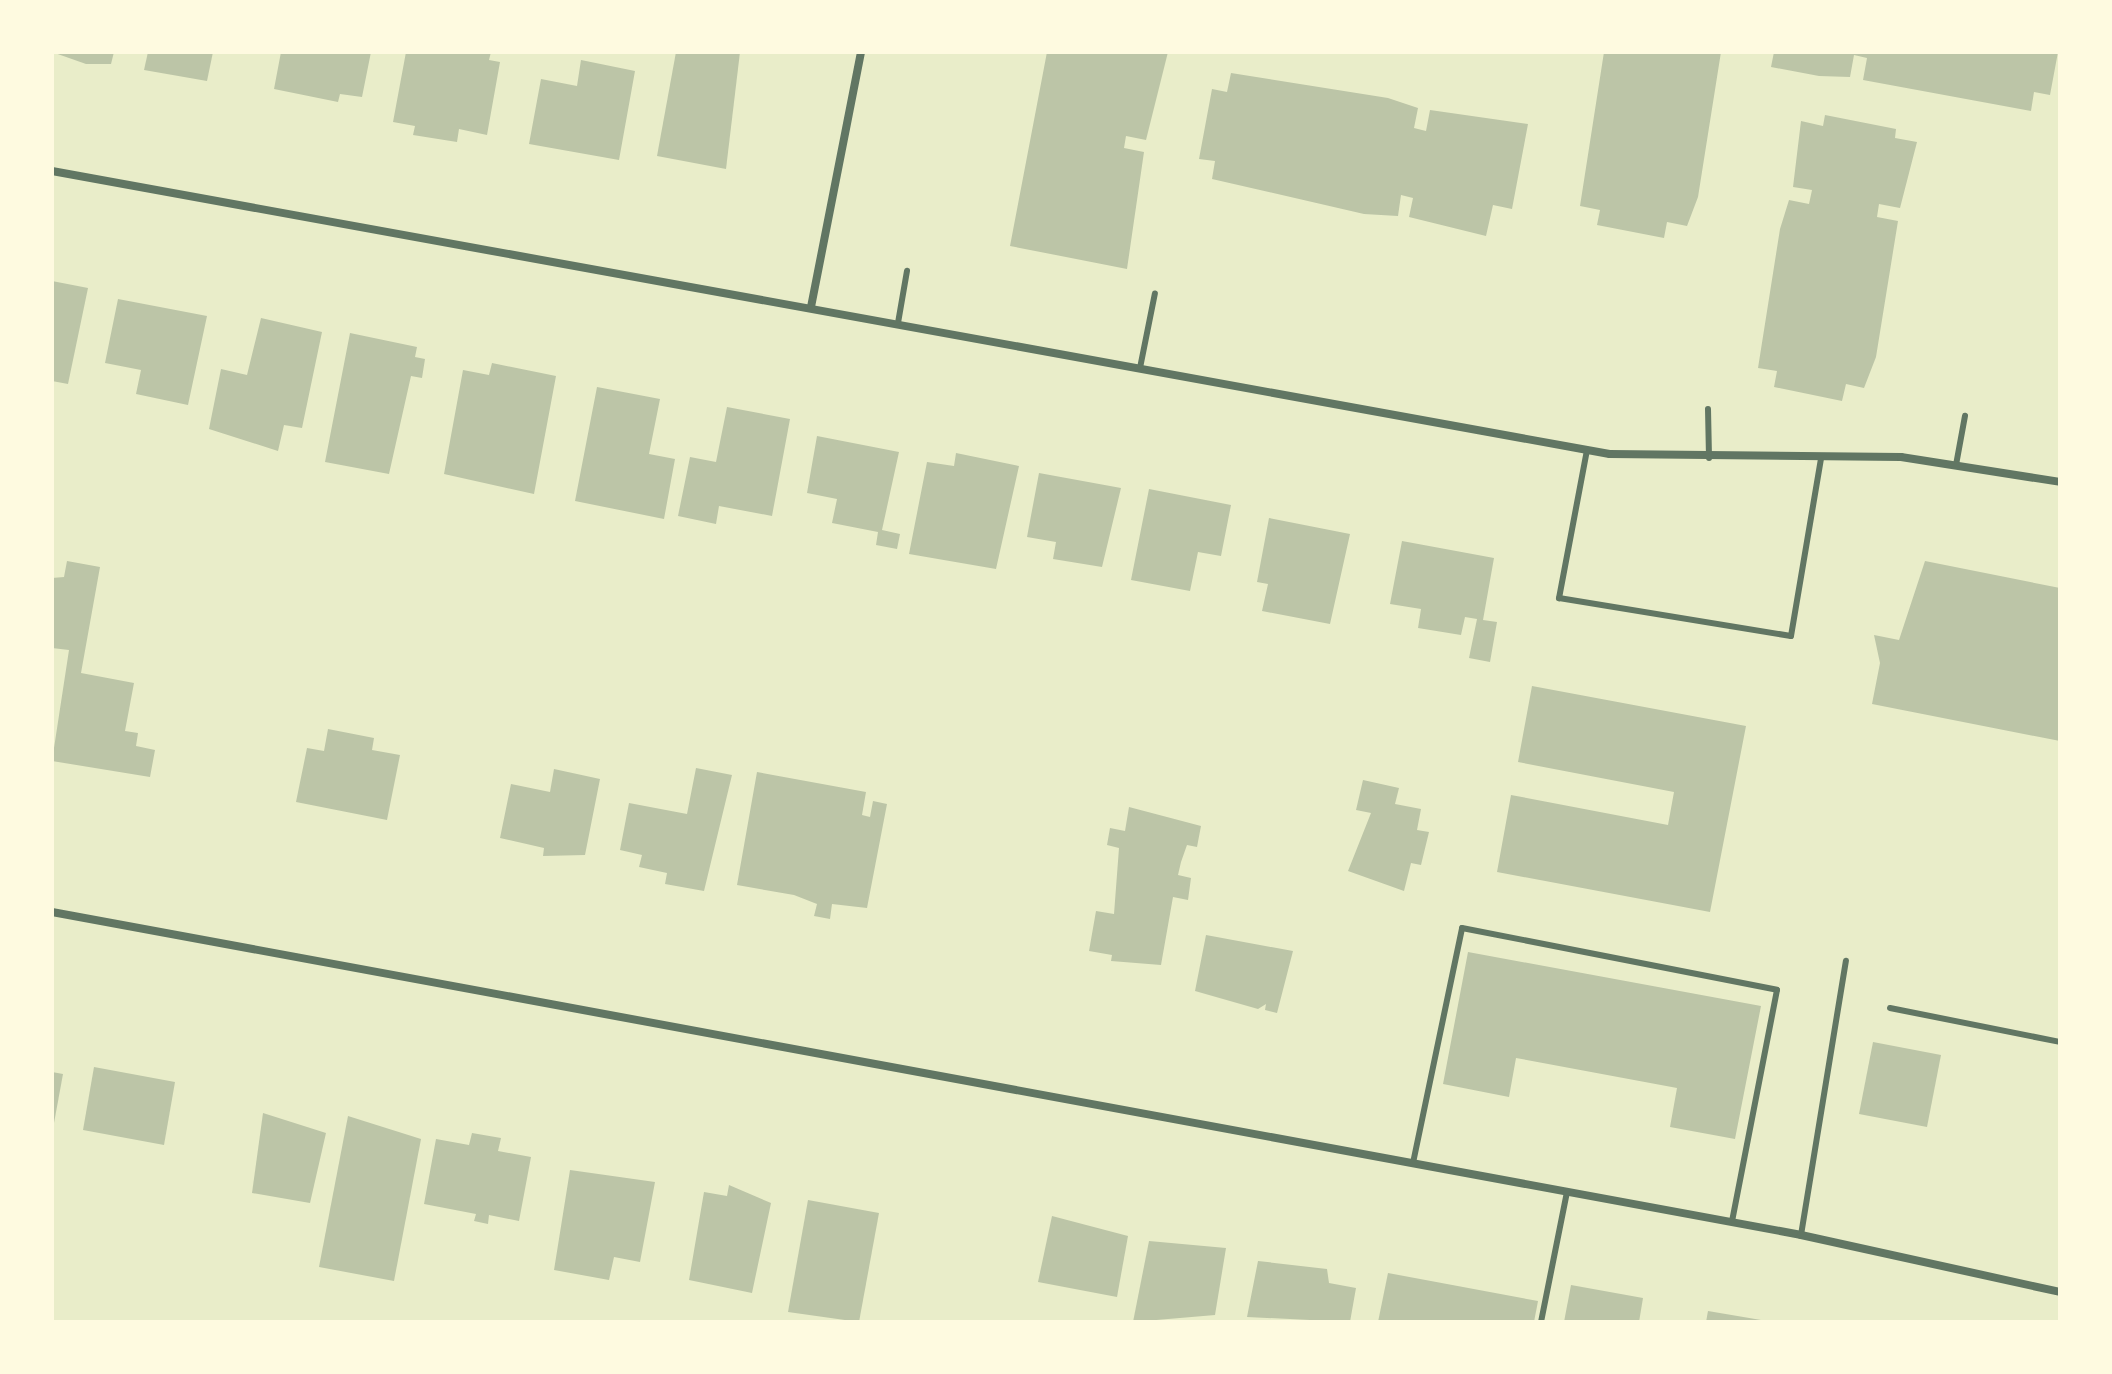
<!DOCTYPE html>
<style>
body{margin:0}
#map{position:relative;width:2112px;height:1374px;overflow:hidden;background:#e9edc9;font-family:"Zilla Slab",serif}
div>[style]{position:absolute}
.building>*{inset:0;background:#bcc5a7}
.service>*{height:6px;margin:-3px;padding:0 3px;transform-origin:3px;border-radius:3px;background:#617663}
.minor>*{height:8px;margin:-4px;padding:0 4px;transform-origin:4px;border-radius:4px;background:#617663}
span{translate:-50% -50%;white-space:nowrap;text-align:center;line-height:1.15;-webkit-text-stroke:6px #fefae0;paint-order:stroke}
.frame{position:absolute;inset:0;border:54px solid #fefae0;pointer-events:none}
</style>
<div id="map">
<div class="building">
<i style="clip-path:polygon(52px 52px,114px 52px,111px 64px,86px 64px)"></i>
<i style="clip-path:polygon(148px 52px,213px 52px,207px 81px,144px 70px)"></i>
<i style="clip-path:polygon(281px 52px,371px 52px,362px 97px,340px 94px,338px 102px,274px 89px)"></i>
<i style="clip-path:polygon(406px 52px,491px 52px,489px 60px,500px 62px,487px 135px,459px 129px,457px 142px,413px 135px,415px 126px,393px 122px)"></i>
<i style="clip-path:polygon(676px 52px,740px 52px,726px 169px,657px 156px)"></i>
<i style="clip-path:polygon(1047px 52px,1168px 52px,1146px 140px,1126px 136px,1124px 148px,1144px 152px,1127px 269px,1010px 246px)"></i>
<i style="clip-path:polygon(1604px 52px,1721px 52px,1698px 197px,1687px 226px,1667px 222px,1664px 238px,1597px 225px,1600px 210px,1580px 206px)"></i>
<i style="clip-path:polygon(1774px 52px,2058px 52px,2050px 95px,2034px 92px,2031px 111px,1863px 80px,1867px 58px,1854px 55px,1850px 77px,1819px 76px,1771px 67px)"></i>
<i style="clip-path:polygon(581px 60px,635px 71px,619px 160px,529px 144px,541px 79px,577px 86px)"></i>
<i style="clip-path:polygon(1231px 73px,1388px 98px,1418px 108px,1414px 128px,1426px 131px,1430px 110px,1528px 124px,1512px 209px,1493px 205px,1486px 236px,1409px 217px,1413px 198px,1401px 195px,1398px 216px,1364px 214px,1212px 179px,1215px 161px,1199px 159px,1212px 89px,1227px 92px)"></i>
<i style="clip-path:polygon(1825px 115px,1896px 129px,1895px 138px,1917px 142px,1900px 208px,1879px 204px,1877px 217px,1898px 221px,1876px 357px,1864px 388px,1846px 384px,1842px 401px,1774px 387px,1777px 371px,1758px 368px,1780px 229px,1789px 200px,1809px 204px,1812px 190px,1793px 187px,1801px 121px,1823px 126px)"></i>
<i style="clip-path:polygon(52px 281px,88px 288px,68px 384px,52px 381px)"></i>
<i style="clip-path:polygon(118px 299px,207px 316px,188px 405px,136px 394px,141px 370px,105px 363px)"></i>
<i style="clip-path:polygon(261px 318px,322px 332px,302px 428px,284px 425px,278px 451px,209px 429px,221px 369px,247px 375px)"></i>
<i style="clip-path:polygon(350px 333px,417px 347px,415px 357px,425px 359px,422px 378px,411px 376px,389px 474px,325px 462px)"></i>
<i style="clip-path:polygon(492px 363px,556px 376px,534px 494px,444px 474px,463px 370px,489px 375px)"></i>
<i style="clip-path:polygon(597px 387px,660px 399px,649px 454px,675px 459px,664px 519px,575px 501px)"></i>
<i style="clip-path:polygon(727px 407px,790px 419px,772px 516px,719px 506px,716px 524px,678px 516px,690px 457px,716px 462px)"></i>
<i style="clip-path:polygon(817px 436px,899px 452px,882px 530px,900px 534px,897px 549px,876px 545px,878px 532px,832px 523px,837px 499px,807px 493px)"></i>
<i style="clip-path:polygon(956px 453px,1019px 466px,996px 569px,909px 554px,927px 462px,954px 466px)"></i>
<i style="clip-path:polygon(1039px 473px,1121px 488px,1102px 567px,1053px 559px,1056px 542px,1027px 537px)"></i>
<i style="clip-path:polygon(1149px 489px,1231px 505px,1221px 556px,1198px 552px,1190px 591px,1131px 580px)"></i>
<i style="clip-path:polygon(1269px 518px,1350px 534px,1330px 624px,1262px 611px,1268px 584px,1257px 582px)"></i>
<i style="clip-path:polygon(1402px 541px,1494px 558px,1483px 620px,1497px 622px,1490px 662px,1469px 658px,1477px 619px,1465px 617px,1461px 635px,1418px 628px,1421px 609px,1390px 604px)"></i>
<i style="clip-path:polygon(67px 561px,100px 567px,81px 673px,134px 683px,125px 731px,138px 733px,136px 746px,155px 750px,150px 777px,52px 761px,69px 650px,52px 648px,52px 578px,64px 577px)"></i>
<i style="clip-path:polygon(1925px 561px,2060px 588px,2060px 741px,1872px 704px,1880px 663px,1874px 635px,1899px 640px)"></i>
<i style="clip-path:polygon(1532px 686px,1746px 726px,1710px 912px,1497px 872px,1511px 795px,1668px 825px,1674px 792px,1518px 762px)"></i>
<i style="clip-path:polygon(328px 729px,374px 738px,372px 750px,400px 755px,387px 820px,296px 802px,307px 748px,324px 751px)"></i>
<i style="clip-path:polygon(696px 768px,732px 775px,704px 891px,665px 884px,667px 873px,639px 867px,642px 855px,620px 850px,629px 803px,687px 814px)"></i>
<i style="clip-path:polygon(554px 769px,600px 779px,585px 855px,543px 856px,544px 848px,500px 838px,511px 784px,550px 792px)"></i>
<i style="clip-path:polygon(757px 772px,866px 792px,862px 815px,870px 817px,873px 801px,887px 804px,867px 908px,832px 904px,830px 919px,814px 916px,817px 904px,794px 895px,737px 885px)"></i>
<i style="clip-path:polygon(1363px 780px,1399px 788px,1395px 804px,1421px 809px,1417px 830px,1429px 832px,1421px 865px,1411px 863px,1404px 891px,1348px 871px,1371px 813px,1356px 810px)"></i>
<i style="clip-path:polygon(1129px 807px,1201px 826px,1197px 847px,1187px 845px,1181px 862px,1178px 875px,1191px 878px,1188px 900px,1173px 897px,1161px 965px,1111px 961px,1112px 955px,1089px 951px,1096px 911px,1114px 914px,1119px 848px,1107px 845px,1110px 828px,1125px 831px)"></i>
<i style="clip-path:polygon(1206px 935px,1293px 951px,1277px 1013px,1265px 1010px,1266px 1004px,1258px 1009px,1195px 991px)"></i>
<i style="clip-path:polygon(1468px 952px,1761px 1006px,1735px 1139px,1670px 1127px,1677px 1088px,1516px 1058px,1509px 1097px,1443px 1084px)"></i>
<i style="clip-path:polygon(1873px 1042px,1941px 1055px,1927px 1127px,1859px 1114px)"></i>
<i style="clip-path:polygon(94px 1067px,175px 1082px,164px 1145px,83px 1130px)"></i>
<i style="clip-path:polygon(52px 1072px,63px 1074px,54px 1123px,52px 1123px)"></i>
<i style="clip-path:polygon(263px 1113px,326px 1133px,310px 1203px,252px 1193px)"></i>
<i style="clip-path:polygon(348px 1116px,421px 1139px,394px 1281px,319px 1267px)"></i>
<i style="clip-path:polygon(472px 1133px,501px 1138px,498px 1151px,531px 1157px,519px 1221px,489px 1215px,488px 1224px,474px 1221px,476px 1214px,424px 1204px,436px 1139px,469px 1145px)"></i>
<i style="clip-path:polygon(570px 1170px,655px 1182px,640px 1262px,614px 1257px,609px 1280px,554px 1270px)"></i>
<i style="clip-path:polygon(729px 1185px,771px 1203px,752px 1293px,689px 1280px,704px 1192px,727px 1196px)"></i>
<i style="clip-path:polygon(808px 1200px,879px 1213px,859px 1322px,788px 1312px)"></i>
<i style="clip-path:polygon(1052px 1216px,1128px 1236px,1117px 1297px,1038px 1282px)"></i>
<i style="clip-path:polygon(1149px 1241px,1226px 1248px,1215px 1315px,1133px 1322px)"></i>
<i style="clip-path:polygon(1258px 1261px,1327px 1269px,1329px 1283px,1356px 1288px,1350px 1322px,1247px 1317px)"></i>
<i style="clip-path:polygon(1388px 1273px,1538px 1301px,1534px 1322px,1378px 1322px)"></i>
<i style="clip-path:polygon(1571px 1285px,1643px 1298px,1639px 1322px,1564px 1322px)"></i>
<i style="clip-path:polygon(1708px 1311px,1761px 1320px,1761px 1322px,1706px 1322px)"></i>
</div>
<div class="service">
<i style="left:898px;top:323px;width:53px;rotate:-80.2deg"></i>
<i style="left:1140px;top:368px;width:76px;rotate:-78.7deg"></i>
<i style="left:1708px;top:409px;width:49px;rotate:88.8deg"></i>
<i style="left:1587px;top:450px;width:151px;rotate:100.7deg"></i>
<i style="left:1559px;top:598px;width:235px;rotate:9.3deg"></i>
<i style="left:1791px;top:636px;width:180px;rotate:-80.4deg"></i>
<i style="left:1956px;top:465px;width:50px;rotate:-79.6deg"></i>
<i style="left:1890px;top:1008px;width:173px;rotate:11.3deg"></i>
<i style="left:1413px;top:1163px;width:240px;rotate:-78.2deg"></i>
<i style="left:1462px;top:928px;width:321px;rotate:11.1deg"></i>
<i style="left:1777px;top:990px;width:236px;rotate:101deg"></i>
<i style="left:1801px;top:1235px;width:278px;rotate:-80.7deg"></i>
<i style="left:1541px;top:1322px;width:133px;rotate:-78.7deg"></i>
</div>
<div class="minor">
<i style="left:52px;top:171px;width:1583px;rotate:10.3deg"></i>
<i style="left:1610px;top:454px;width:291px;rotate:0.6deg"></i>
<i style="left:1901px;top:457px;width:161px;rotate:8.9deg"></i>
<i style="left:811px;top:307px;width:260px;rotate:-78.9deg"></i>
<i style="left:52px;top:912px;width:1779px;rotate:10.46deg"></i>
<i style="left:1801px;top:1235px;width:265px;rotate:12.4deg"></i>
</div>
<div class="frame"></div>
</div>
